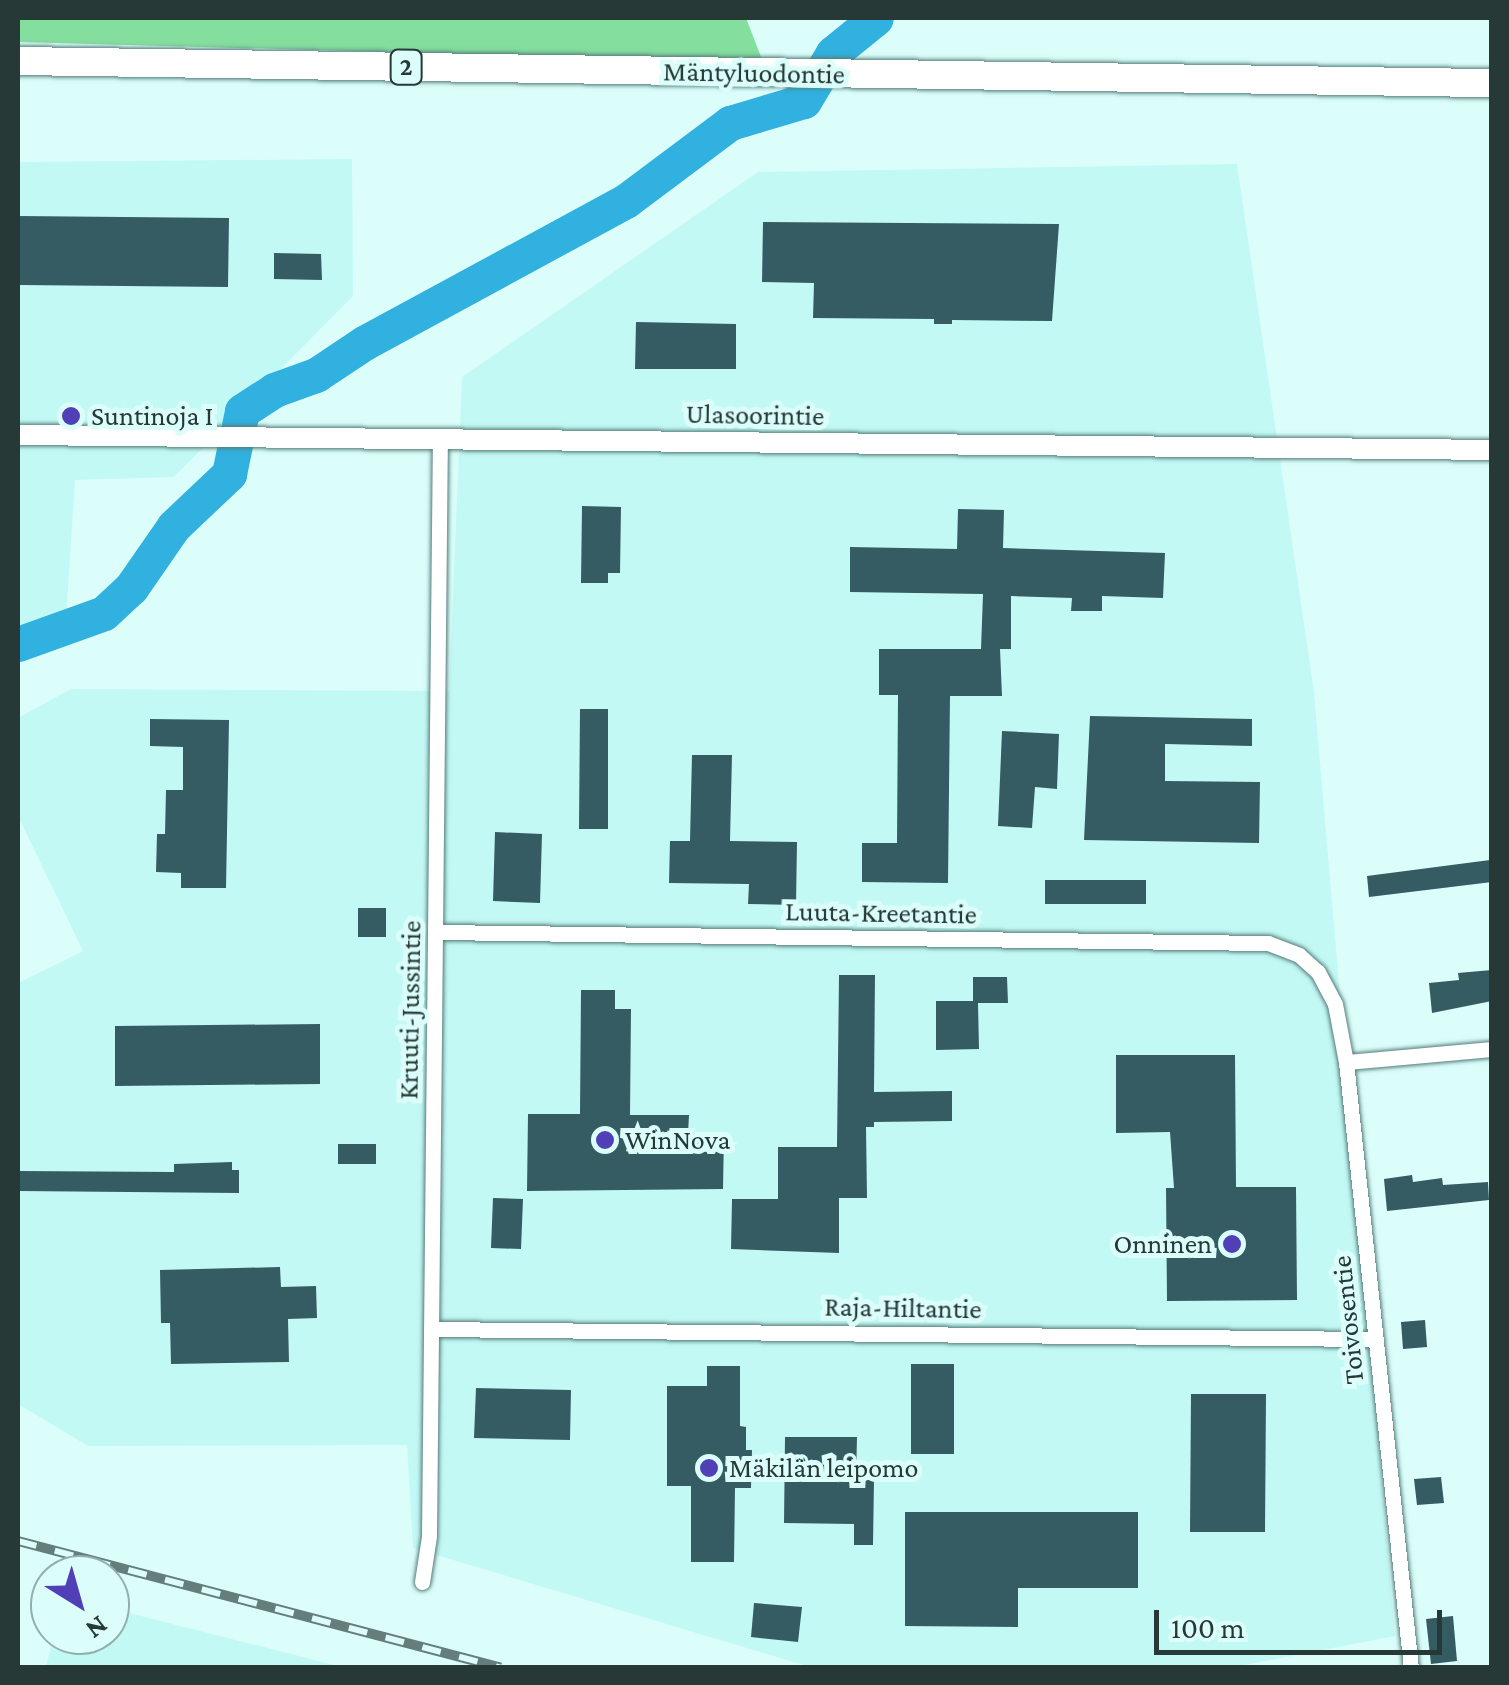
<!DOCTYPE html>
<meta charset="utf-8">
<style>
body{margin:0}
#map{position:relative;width:1509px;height:1685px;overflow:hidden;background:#dbfefb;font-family:"Crimson Pro",serif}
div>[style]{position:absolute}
.built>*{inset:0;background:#c3f9f5}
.forest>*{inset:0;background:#84de9e}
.river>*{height:35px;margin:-17.5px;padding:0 17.5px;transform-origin:17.5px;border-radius:17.5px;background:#30b1df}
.building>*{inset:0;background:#355c62}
.roads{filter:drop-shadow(0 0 2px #537c79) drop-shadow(0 0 2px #537c79)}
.minor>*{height:15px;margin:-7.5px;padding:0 7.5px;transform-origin:7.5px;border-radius:7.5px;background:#fff}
.tertiary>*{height:20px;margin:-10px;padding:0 10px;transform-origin:10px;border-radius:10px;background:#fff}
.trunk>*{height:28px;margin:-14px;padding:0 14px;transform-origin:14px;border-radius:14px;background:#fff}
.rail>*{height:10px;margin-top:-5px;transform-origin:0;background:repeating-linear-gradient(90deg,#dbfefb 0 19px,#667e7b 0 38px);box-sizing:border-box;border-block:2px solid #667e7b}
.dots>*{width:28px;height:28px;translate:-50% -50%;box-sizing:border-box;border:5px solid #dbfefb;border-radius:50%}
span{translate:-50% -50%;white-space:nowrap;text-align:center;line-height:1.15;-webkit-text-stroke:10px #dbfefb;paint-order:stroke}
.shield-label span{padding:2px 8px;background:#dbfefb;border:2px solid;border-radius:8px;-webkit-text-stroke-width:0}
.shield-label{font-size:25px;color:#273937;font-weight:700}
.street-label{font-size:28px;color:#273937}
.poi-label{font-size:28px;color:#273937}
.left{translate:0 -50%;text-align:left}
.right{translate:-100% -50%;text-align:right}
.frame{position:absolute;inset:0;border:20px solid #273937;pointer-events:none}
.north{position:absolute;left:30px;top:1555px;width:100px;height:100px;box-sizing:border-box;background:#dbfefb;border:2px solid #93afad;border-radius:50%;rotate:143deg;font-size:28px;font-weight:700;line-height:40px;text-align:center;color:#273937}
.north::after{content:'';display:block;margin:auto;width:35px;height:45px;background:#503fb6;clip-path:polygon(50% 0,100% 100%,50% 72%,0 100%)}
.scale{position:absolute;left:1154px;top:1610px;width:288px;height:45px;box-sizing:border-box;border:5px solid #273937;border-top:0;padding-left:12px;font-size:30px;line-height:35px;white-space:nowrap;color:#273937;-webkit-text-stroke:8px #dbfefb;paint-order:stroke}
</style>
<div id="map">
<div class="built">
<i style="clip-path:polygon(352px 159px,353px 296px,174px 477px,75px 480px,66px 619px,18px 638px,18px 162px)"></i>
<i style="clip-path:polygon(1237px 164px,1314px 692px,1395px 1636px,1235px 1667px,810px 1667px,413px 1548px,407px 1445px,88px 1446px,18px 1404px,18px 983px,83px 951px,18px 816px,18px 718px,71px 689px,449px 691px,462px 377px,758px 172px)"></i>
<i style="clip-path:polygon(110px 1608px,342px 1667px,46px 1667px,54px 1635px,110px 1635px)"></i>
</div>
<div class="forest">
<i style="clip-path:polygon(18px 18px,746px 18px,763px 62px,18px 42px)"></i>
</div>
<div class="river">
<i style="left:18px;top:644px;width:91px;rotate:-19.8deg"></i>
<i style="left:104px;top:613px;width:37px;rotate:-43deg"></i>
<i style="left:131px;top:588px;width:75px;rotate:-55.3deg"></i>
<i style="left:174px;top:526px;width:76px;rotate:-43.4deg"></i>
<i style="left:229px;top:474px;width:64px;rotate:-78.3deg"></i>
<i style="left:242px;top:411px;width:38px;rotate:-33deg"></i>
<i style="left:274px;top:390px;width:45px;rotate:-19.7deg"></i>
<i style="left:316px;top:375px;width:58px;rotate:-33.7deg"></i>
<i style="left:364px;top:343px;width:299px;rotate:-28.5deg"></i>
<i style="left:627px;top:200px;width:129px;rotate:-36.8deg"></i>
<i style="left:730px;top:123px;width:77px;rotate:-16.6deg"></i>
<i style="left:804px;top:101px;width:56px;rotate:-58.9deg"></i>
<i style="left:833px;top:53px;width:55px;rotate:-39.1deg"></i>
</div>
<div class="building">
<i style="clip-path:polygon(18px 216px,229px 218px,228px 287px,18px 285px)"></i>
<i style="clip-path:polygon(763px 222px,1059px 224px,1052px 321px,952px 320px,952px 324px,934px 324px,934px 319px,813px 318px,814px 283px,762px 282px)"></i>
<i style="clip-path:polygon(274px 253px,321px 254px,322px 280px,274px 279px)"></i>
<i style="clip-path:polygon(636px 322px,736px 324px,736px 369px,635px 369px)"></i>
<i style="clip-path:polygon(582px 506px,621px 507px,620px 573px,608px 573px,608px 583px,581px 583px)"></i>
<i style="clip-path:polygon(958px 509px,1004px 510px,1003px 548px,1165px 553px,1163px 598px,1102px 596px,1102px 611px,1071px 611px,1072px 598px,1011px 596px,1011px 649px,1000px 649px,1002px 696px,950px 696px,948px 883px,862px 882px,862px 843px,897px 843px,898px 695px,879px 695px,879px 649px,981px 649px,983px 594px,850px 592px,850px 547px,957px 549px)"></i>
<i style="clip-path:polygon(580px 709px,608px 709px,608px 829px,579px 829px)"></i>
<i style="clip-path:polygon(1090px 716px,1252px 719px,1252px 746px,1165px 744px,1165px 781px,1260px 782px,1259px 843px,1084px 840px)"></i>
<i style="clip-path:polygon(150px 719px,229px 720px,226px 888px,181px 888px,181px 873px,156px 872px,157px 834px,165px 834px,166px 790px,183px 790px,183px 747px,150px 746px)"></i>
<i style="clip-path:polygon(1002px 731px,1059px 734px,1057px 789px,1035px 787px,1032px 828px,998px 826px)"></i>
<i style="clip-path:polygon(692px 755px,732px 755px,730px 841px,797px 842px,796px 905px,748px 904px,749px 884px,669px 883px,670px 841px,690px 841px)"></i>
<i style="clip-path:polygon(495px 832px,542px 834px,540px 903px,493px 901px)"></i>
<i style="clip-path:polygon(1490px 860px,1492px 882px,1369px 897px,1367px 876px)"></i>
<i style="clip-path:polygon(1045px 880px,1146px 880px,1146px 904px,1045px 904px)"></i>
<i style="clip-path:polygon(358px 908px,386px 908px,386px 937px,358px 937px)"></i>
<i style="clip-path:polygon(1492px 970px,1492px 1001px,1432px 1013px,1429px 983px,1459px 980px,1458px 973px)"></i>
<i style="clip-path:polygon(839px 975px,875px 975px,874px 1092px,952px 1091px,952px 1121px,874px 1122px,874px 1127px,866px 1127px,867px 1198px,839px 1198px,839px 1253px,731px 1249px,732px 1199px,778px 1199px,778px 1147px,837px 1147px)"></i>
<i style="clip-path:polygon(973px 977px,1007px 977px,1008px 1003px,978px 1003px,979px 1049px,936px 1050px,936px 1001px,973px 1001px)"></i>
<i style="clip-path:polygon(581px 990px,615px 990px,615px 1009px,631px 1009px,630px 1115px,689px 1115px,688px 1134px,724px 1134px,723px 1189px,527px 1191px,528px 1114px,580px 1114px)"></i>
<i style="clip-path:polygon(320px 1024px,320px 1084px,115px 1086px,115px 1026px)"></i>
<i style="clip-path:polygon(1116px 1055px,1235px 1055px,1236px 1187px,1296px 1187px,1297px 1300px,1167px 1301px,1166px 1188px,1174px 1188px,1170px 1132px,1116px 1133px)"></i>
<i style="clip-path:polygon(338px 1144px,376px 1144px,376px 1164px,338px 1164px)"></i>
<i style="clip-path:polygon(232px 1162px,232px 1170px,239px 1170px,239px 1193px,18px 1191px,18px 1171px,174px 1172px,174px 1164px)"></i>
<i style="clip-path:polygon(1412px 1175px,1413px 1182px,1442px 1178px,1443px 1185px,1488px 1182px,1489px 1200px,1387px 1211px,1384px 1179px)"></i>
<i style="clip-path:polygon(493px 1198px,523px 1199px,521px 1249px,491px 1248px)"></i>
<i style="clip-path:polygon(280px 1267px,281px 1287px,316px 1286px,317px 1318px,288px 1319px,289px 1362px,171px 1364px,170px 1323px,161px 1323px,160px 1270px)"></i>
<i style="clip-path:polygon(1425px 1320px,1427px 1347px,1403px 1349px,1401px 1322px)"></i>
<i style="clip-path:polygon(911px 1364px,954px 1364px,954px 1454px,911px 1454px)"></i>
<i style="clip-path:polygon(707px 1366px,740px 1366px,740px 1426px,746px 1427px,746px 1450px,752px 1450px,751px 1488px,735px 1488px,734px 1562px,691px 1562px,691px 1486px,667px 1486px,667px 1386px,707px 1386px)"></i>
<i style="clip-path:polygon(476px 1388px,571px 1390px,570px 1440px,474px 1438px)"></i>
<i style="clip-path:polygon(1191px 1394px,1266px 1394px,1265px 1532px,1190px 1532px)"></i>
<i style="clip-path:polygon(785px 1437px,857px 1437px,856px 1480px,874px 1480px,873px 1545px,854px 1545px,854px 1524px,784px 1523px)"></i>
<i style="clip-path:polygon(1441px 1477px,1444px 1503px,1417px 1505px,1414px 1479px)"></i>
<i style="clip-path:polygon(905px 1512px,1138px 1512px,1138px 1588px,1018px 1588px,1018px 1627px,905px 1626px)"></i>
<i style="clip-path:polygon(754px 1603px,802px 1607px,798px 1642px,751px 1637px)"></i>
<i style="clip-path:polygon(1453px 1616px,1457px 1661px,1431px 1664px,1426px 1619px)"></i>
</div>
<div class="roads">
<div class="minor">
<i style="left:436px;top:932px;width:832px;rotate:0.76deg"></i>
<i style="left:1268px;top:943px;width:33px;rotate:21deg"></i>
<i style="left:1299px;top:955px;width:25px;rotate:42deg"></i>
<i style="left:1318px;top:972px;width:36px;rotate:62deg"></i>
<i style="left:1335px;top:1004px;width:59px;rotate:79.3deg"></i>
<i style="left:1346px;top:1062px;width:609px;rotate:83.88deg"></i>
<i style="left:1346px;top:1062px;width:147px;rotate:-5.1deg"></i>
<i style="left:431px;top:1329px;width:944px;rotate:0.61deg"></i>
<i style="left:422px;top:1582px;width:47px;rotate:-81.3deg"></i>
<i style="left:429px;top:1536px;width:1097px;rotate:-89.43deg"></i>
</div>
<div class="tertiary">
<i style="left:18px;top:435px;width:1474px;rotate:0.58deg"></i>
</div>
<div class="trunk">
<i style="left:18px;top:61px;width:1474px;rotate:0.86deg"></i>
</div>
</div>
<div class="rail">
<i style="left:18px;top:1541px;width:499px;rotate:14.7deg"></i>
</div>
<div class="dots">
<i style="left:71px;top:416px;background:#503fb6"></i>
<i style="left:605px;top:1140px;background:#503fb6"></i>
<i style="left:1232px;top:1244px;background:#503fb6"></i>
<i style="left:709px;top:1468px;background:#503fb6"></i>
</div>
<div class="shield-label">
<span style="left:406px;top:67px">2</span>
</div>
<div class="street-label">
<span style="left:754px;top:73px;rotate:1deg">Mäntyluodontie</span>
<span style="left:755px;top:415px;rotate:1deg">Ulasoorintie</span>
<span style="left:881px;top:913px;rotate:1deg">Luuta-Kreetantie</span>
<span style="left:410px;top:1010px;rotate:-89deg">Kruuti-Jussintie</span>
<span style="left:903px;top:1308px;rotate:1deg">Raja-Hiltantie</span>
<span style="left:1348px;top:1320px;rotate:-96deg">Toivosentie</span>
</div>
<div class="poi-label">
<span class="left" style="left:91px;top:416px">Suntinoja I</span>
<span class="left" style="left:625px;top:1140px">WinNova</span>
<span class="right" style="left:1212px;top:1244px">Onninen</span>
<span class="left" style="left:729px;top:1468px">Mäkilän leipomo</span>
</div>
<div class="frame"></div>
<div class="north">N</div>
<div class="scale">100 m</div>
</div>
